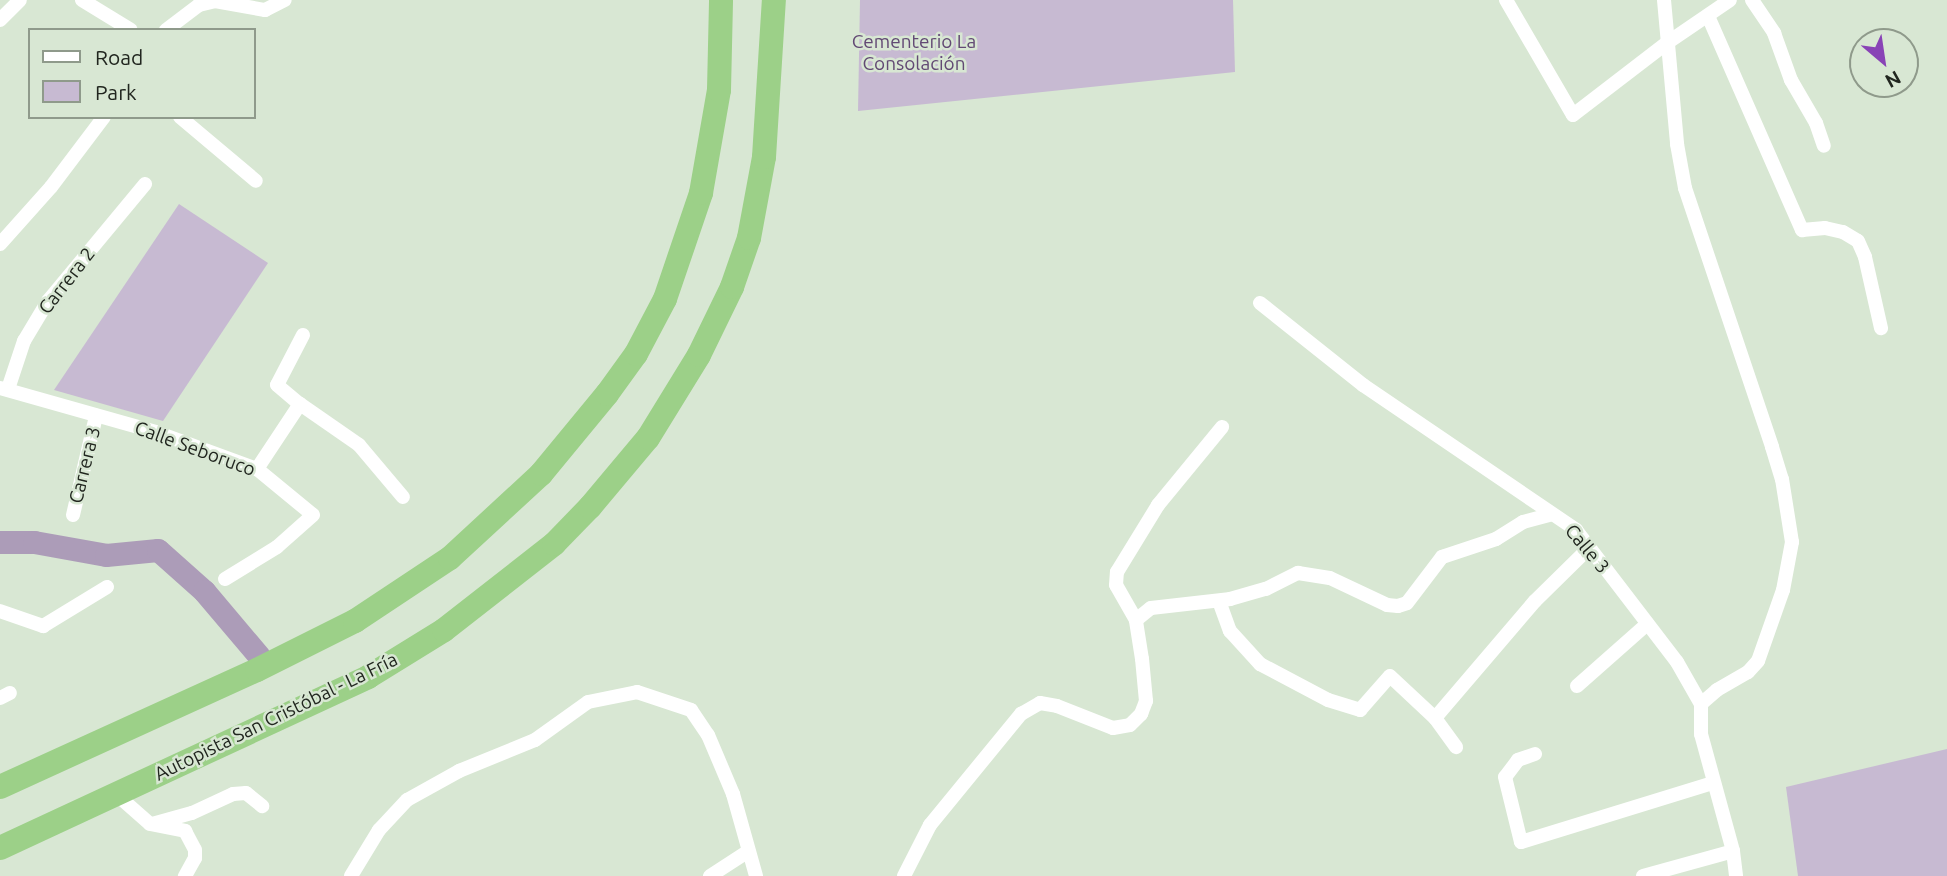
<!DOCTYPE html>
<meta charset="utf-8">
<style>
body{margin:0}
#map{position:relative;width:1947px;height:876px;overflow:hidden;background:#d8e7d3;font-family:Ubuntu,sans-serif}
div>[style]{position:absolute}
.green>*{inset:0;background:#c7bad2}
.river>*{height:23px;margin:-11.5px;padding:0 11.5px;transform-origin:11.5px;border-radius:11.5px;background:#ac9cb8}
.minor>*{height:14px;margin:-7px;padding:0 7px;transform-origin:7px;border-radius:7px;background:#fff}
.motorway>*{height:24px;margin:-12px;padding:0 12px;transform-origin:12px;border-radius:12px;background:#9cd088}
span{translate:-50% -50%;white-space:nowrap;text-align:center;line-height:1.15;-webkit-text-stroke:5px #d8e7d3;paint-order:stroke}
.park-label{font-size:19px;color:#624974}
.street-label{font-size:19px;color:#21261f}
.legend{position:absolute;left:28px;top:28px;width:228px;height:91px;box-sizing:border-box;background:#d8e7d3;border:2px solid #8f9a8b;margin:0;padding:9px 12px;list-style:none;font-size:21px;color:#21261f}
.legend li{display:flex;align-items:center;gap:14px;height:35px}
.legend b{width:35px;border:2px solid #8f9a8b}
.north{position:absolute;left:1849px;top:28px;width:70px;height:70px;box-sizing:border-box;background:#d8e7d3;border:2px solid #8f9a8b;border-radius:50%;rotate:151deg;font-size:19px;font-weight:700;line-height:28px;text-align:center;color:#21261f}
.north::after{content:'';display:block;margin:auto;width:24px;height:32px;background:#8943b6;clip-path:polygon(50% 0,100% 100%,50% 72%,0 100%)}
</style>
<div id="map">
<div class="green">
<i style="clip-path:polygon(860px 0,1233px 0,1235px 72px,858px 111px)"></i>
<i style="clip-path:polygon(179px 204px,268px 263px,163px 421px,54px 390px)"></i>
<i style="clip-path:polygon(1947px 749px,1947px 876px,1798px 876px,1786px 787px)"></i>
</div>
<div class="river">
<i style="left:0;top:542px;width:34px"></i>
<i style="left:34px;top:542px;width:73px;rotate:10.2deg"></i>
<i style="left:106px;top:555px;width:52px;rotate:-5.5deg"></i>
<i style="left:158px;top:550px;width:62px;rotate:41.7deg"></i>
<i style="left:204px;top:591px;width:85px;rotate:49.8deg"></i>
</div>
<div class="minor">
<i style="left:82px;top:0;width:57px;rotate:31.5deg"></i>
<i style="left:1506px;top:0;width:133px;rotate:59.8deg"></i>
<i style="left:1573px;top:115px;width:118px;rotate:-37.5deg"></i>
<i style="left:1667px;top:43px;width:76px;rotate:-34.3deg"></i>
<i style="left:1664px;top:0;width:145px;rotate:84.8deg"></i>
<i style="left:1677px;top:144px;width:45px;rotate:79.7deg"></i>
<i style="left:1685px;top:188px;width:273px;rotate:71.4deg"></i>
<i style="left:1772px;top:447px;width:34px;rotate:73deg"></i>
<i style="left:1782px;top:479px;width:64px;rotate:81deg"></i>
<i style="left:1792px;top:542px;width:49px;rotate:100.6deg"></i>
<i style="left:1783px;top:590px;width:75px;rotate:109.4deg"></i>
<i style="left:1758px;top:661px;width:15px;rotate:132deg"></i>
<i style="left:1748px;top:672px;width:36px;rotate:150deg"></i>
<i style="left:1717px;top:690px;width:21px;rotate:139deg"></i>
<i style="left:1752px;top:0;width:40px;rotate:56deg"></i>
<i style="left:1774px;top:33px;width:50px;rotate:70.1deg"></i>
<i style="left:1791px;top:80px;width:50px;rotate:59.8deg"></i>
<i style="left:1816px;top:123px;width:24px;rotate:71deg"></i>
<i style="left:1708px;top:16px;width:234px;rotate:66.3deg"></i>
<i style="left:1802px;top:230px;width:23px;rotate:-5deg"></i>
<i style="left:1825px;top:228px;width:18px;rotate:13deg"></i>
<i style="left:1843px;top:232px;width:17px;rotate:31deg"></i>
<i style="left:1858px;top:241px;width:17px;rotate:66deg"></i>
<i style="left:1865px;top:257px;width:73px;rotate:77.3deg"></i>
<i style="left:0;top:20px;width:28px;rotate:-45deg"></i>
<i style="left:166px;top:30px;width:41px;rotate:-37.1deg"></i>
<i style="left:199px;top:5px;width:16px;rotate:-14deg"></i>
<i style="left:215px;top:1px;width:51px;rotate:10.2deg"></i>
<i style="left:265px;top:10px;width:22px;rotate:-27deg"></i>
<i style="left:180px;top:117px;width:99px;rotate:40.1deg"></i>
<i style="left:0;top:244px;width:76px;rotate:-48.2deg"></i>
<i style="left:51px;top:187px;width:88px;rotate:-52.9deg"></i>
<i style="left:1260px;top:303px;width:132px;rotate:38.5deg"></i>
<i style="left:1363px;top:385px;width:258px;rotate:34.2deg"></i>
<i style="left:1576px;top:530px;width:166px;rotate:52.6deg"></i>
<i style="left:1677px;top:662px;width:48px;rotate:60.3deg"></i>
<i style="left:1701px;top:704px;width:30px;rotate:90deg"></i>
<i style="left:1701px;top:734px;width:121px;rotate:74.7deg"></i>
<i style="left:1733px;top:851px;width:25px;rotate:83deg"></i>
<i style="left:303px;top:335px;width:56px;rotate:117.5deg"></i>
<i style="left:277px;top:385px;width:30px;rotate:40deg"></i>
<i style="left:300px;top:404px;width:72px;rotate:34.8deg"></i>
<i style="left:359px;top:445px;width:68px;rotate:49.8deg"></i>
<i style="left:0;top:388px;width:162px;rotate:15.8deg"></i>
<i style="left:156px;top:432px;width:108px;rotate:20.1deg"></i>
<i style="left:257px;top:469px;width:72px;rotate:39.4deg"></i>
<i style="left:313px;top:515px;width:48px;rotate:138.4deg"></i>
<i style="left:277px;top:547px;width:61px;rotate:148.4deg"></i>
<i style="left:8px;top:389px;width:51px;rotate:-71.6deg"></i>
<i style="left:24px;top:341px;width:47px;rotate:-59deg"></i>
<i style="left:48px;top:301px;width:152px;rotate:-50.3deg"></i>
<i style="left:257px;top:469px;width:78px;rotate:-56.5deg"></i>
<i style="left:73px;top:515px;width:102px;rotate:-76.9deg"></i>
<i style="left:1219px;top:601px;width:32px;rotate:70deg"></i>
<i style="left:1230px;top:631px;width:45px;rotate:47.7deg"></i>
<i style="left:1260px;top:664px;width:77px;rotate:27.9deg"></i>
<i style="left:1328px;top:700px;width:34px;rotate:17deg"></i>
<i style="left:1360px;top:710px;width:45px;rotate:-48.6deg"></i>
<i style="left:1390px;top:676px;width:62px;rotate:43deg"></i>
<i style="left:1435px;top:718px;width:36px;rotate:54deg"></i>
<i style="left:0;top:611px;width:46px;rotate:19.2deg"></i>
<i style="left:43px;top:626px;width:75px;rotate:-31.4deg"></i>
<i style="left:1136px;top:620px;width:19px;rotate:-39deg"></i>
<i style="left:1151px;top:608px;width:80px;rotate:-6.5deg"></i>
<i style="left:1230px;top:599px;width:37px;rotate:-16deg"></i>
<i style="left:1266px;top:589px;width:36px;rotate:-27deg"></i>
<i style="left:1298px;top:573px;width:32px;rotate:9deg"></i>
<i style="left:1330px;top:578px;width:63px;rotate:25.3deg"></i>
<i style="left:1387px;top:605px;width:11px;rotate:5deg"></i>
<i style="left:1398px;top:606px;width:9px;rotate:-18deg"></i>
<i style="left:1407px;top:603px;width:58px;rotate:-52.7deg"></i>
<i style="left:1442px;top:557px;width:57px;rotate:-18.4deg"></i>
<i style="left:1496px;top:539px;width:32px;rotate:-32deg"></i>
<i style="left:1523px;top:522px;width:30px;rotate:-15deg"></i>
<i style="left:1577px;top:686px;width:94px;rotate:-41.5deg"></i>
<i style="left:0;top:698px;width:11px;rotate:-27deg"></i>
<i style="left:1435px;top:718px;width:154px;rotate:-49.5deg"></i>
<i style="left:1535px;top:601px;width:76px;rotate:-44.5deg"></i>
<i style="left:1535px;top:754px;width:18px;rotate:161deg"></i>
<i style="left:1518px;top:760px;width:21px;rotate:127deg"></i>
<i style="left:1505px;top:777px;width:67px;rotate:76.2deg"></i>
<i style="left:1521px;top:842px;width:201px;rotate:-17.1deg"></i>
<i style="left:116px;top:794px;width:45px;rotate:41.4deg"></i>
<i style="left:150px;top:824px;width:36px;rotate:11deg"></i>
<i style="left:185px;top:831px;width:21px;rotate:62deg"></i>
<i style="left:195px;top:850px;width:8px;rotate:90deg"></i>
<i style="left:195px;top:858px;width:21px;rotate:119deg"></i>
<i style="left:152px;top:824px;width:41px;rotate:-15.4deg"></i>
<i style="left:192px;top:813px;width:45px;rotate:-24.9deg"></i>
<i style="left:233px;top:794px;width:13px;rotate:-4deg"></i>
<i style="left:246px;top:793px;width:21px;rotate:39deg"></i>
<i style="left:351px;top:876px;width:54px;rotate:-58.7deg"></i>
<i style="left:379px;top:830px;width:41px;rotate:-47deg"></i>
<i style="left:407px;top:800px;width:60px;rotate:-29.1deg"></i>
<i style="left:459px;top:771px;width:82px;rotate:-22.2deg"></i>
<i style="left:535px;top:740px;width:65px;rotate:-35.6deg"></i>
<i style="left:588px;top:702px;width:50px;rotate:-11.5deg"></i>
<i style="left:637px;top:692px;width:57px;rotate:18.4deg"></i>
<i style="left:691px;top:710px;width:30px;rotate:56deg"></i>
<i style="left:708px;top:735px;width:64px;rotate:67deg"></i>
<i style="left:733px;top:794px;width:85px;rotate:74.3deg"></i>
<i style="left:710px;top:876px;width:44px;rotate:-33deg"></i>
<i style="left:904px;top:876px;width:57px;rotate:-63deg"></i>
<i style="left:930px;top:825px;width:144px;rotate:-50.7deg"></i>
<i style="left:1021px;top:714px;width:22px;rotate:-30deg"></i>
<i style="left:1040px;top:703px;width:17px;rotate:10deg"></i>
<i style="left:1057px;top:706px;width:60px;rotate:21.4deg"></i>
<i style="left:1113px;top:728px;width:17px;rotate:-10deg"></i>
<i style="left:1130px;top:725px;width:16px;rotate:-45deg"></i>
<i style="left:1141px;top:714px;width:14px;rotate:-69deg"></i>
<i style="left:1146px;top:701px;width:42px;rotate:-95.4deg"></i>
<i style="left:1142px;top:659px;width:39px;rotate:-99deg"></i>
<i style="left:1136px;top:620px;width:40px;rotate:-119.7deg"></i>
<i style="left:1116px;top:585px;width:13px;rotate:-86deg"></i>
<i style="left:1117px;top:572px;width:79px;rotate:-58.5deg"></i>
<i style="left:1158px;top:505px;width:101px;rotate:-50.6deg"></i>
<i style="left:1643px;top:876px;width:93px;rotate:-15.5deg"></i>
</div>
<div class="motorway">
<i style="left:0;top:787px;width:282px;rotate:-24.5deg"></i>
<i style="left:257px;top:670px;width:110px;rotate:-26.6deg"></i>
<i style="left:355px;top:621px;width:114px;rotate:-33.6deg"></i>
<i style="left:450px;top:558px;width:124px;rotate:-42.7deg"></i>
<i style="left:541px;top:474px;width:104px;rotate:-50.5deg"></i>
<i style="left:607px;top:394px;width:49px;rotate:-54.1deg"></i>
<i style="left:636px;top:354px;width:62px;rotate:-62.2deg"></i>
<i style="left:665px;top:299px;width:112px;rotate:-71.2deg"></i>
<i style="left:701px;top:193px;width:105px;rotate:-80.1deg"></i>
<i style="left:719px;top:90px;width:90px;rotate:-88.7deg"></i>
<i style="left:0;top:848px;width:406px;rotate:-24.9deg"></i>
<i style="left:368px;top:677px;width:89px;rotate:-31.7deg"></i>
<i style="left:444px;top:630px;width:140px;rotate:-38deg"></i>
<i style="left:554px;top:544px;width:52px;rotate:-45.8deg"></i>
<i style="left:590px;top:507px;width:90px;rotate:-50deg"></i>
<i style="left:648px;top:438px;width:97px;rotate:-58.4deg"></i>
<i style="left:699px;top:355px;width:76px;rotate:-64.1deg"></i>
<i style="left:732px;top:287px;width:52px;rotate:-70.9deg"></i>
<i style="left:749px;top:238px;width:82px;rotate:-79.5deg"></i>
<i style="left:764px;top:157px;width:157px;rotate:-86.4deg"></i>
</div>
<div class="park-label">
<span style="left:914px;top:53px">Cementerio La<br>Consolación</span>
</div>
<div class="street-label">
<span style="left:67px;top:281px;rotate:-52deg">Carrera 2</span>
<span style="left:195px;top:449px;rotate:20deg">Calle Seboruco</span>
<span style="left:85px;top:465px;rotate:-76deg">Carrera 3</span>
<span style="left:1587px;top:549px;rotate:50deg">Calle 3</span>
<span style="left:276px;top:717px;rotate:-26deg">Autopista San Cristóbal - La Fría</span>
</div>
<ul class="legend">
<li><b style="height:9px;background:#fff"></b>Road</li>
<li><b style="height:19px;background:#c7bad2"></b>Park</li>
</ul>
<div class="north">N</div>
</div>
